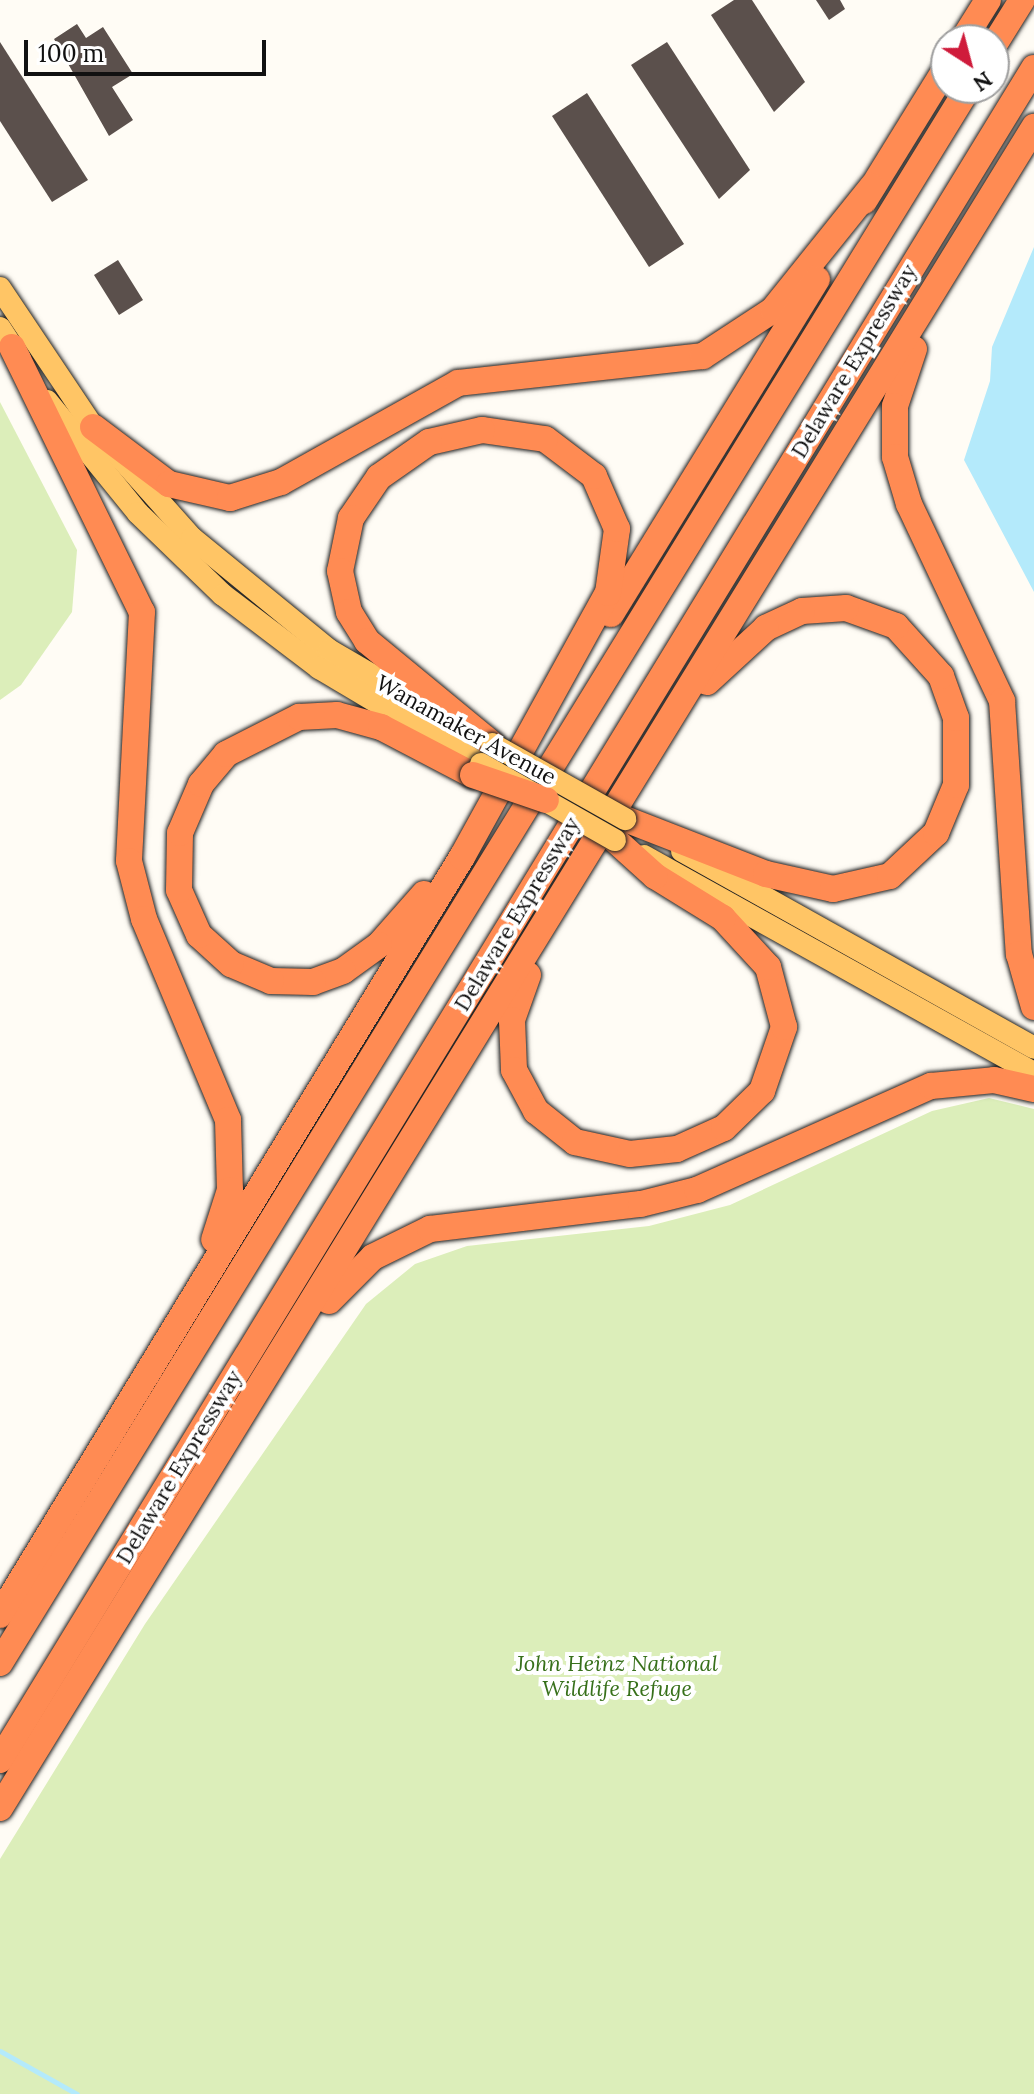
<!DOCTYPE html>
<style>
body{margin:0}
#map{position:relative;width:1034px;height:2094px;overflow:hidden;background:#fffcf5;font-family:Lora,serif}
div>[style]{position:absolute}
.green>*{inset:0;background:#dceeba}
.water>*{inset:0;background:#b4eafb}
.stream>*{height:5px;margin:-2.5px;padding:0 2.5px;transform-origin:2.5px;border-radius:2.5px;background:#b4eafb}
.building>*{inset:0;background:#5b504c}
.roads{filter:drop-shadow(0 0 2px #222) drop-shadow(0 0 2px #222)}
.primary>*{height:22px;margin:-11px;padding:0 11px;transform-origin:11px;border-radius:11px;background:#ffc565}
.highway>*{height:26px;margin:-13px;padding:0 13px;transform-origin:13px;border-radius:13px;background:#ff8b53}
.bridges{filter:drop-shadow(0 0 2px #222) drop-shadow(0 0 2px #222)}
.primary-bridge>*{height:22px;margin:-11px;padding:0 11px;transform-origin:11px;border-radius:11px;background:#ffc565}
.highway-bridge>*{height:26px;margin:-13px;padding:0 13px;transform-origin:13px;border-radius:13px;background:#ff8b53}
span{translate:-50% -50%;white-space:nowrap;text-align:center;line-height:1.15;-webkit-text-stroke:8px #fff;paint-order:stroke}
.street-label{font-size:22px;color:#111}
.park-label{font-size:22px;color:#37701a;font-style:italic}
.north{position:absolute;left:930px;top:24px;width:80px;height:80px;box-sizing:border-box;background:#fff;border:2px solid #a0a0a0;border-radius:50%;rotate:144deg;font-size:22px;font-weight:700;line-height:32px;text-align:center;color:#111}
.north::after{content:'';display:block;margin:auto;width:28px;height:36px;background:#cf1b3b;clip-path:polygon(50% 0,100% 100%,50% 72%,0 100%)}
.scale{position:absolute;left:24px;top:40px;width:242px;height:36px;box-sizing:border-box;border:4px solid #111;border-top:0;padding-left:10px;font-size:24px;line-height:28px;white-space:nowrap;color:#111;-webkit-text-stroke:6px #fff;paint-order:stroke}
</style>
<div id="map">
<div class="green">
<i style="clip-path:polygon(0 402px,77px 550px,72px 612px,21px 685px,0 700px)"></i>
<i style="clip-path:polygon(989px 1098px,1034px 1109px,1034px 2094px,0 2094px,0 1859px,145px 1624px,366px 1304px,415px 1264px,467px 1246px,649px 1226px,730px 1205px,932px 1111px)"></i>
</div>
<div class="water">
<i style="clip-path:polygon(1034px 247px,1034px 592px,964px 460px,990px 381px,992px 347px)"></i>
</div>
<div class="stream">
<i style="left:0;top:2051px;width:88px;rotate:29.2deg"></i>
</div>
<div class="building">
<i style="clip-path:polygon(734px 0,752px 0,805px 82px,774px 112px,711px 15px)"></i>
<i style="clip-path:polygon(816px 0,840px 0,845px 9px,829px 20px)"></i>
<i style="clip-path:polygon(77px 24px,86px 38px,103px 27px,133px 74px,112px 87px,133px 120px,109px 136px,54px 39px)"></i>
<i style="clip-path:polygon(0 42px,88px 180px,52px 202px,0 121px)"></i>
<i style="clip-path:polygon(667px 42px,750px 170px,719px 199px,631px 65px)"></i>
<i style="clip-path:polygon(587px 93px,684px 244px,649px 267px,552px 116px)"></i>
<i style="clip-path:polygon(118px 260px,143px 300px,119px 315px,94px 275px)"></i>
</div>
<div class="roads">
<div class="primary">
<i style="left:0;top:288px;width:167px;rotate:56.2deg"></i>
<i style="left:93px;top:427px;width:149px;rotate:48.3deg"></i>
<i style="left:192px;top:538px;width:177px;rotate:39.3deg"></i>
<i style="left:329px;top:650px;width:151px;rotate:30.3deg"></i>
<i style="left:0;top:328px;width:37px;rotate:57deg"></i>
<i style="left:47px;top:401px;width:144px;rotate:50.9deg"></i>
<i style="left:138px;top:513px;width:118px;rotate:44deg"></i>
<i style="left:223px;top:595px;width:121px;rotate:37.2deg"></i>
<i style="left:319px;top:668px;width:188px;rotate:30.7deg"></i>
<i style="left:682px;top:851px;width:403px;rotate:29.2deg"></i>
<i style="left:644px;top:856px;width:446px;rotate:29.1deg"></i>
</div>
<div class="highway">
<i style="left:963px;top:40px;width:47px;rotate:-58deg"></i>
<i style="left:994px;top:45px;width:53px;rotate:-58.1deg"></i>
<i style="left:864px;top:201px;width:156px;rotate:-58.3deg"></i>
<i style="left:12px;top:347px;width:295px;rotate:63.9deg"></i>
<i style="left:142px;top:612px;width:249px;rotate:93deg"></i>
<i style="left:129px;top:861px;width:60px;rotate:75.5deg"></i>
<i style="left:144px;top:919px;width:218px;rotate:67.3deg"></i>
<i style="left:228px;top:1120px;width:70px;rotate:88.4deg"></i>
<i style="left:230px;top:1190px;width:52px;rotate:107.7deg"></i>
<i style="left:914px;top:349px;width:60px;rotate:108.4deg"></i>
<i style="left:895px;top:406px;width:51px;rotate:90deg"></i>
<i style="left:895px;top:457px;width:49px;rotate:73.4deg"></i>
<i style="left:909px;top:504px;width:218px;rotate:64.7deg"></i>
<i style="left:1002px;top:701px;width:254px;rotate:86.2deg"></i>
<i style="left:1019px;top:954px;width:55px;rotate:74.2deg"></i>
<i style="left:93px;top:427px;width:95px;rotate:36.9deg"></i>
<i style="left:169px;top:484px;width:63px;rotate:12.9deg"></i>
<i style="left:230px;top:498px;width:53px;rotate:-17.4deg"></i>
<i style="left:281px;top:482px;width:203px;rotate:-29.2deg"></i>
<i style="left:458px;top:383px;width:246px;rotate:-6.3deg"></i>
<i style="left:703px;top:356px;width:84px;rotate:-33.3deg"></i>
<i style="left:773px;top:310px;width:158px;rotate:-51.2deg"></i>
<i style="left:611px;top:614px;width:393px;rotate:-58.4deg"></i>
<i style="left:625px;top:819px;width:151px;rotate:21.3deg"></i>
<i style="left:766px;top:874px;width:69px;rotate:12.6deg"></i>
<i style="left:833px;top:889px;width:58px;rotate:-12.8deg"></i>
<i style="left:890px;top:876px;width:63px;rotate:-43.1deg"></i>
<i style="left:936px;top:833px;width:52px;rotate:-67.4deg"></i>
<i style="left:956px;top:785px;width:67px;rotate:-90deg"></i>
<i style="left:956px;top:718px;width:45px;rotate:-109.7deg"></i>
<i style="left:941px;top:676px;width:67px;rotate:-132deg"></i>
<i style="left:896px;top:626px;width:53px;rotate:-160.2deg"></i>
<i style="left:846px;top:608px;width:44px;rotate:176.1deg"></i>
<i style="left:802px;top:611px;width:40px;rotate:155deg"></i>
<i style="left:766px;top:628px;width:80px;rotate:137.5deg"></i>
<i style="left:424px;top:894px;width:68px;rotate:131.4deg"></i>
<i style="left:379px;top:945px;width:44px;rotate:144.2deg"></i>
<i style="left:343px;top:971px;width:32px;rotate:160deg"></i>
<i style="left:313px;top:982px;width:42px;rotate:-178.6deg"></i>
<i style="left:271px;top:981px;width:43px;rotate:-157deg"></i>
<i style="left:231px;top:964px;width:43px;rotate:-137.8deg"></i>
<i style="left:199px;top:935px;width:49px;rotate:-114deg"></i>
<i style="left:179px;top:890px;width:57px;rotate:-89deg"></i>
<i style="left:180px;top:833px;width:53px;rotate:-66.8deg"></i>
<i style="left:201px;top:784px;width:39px;rotate:-50deg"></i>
<i style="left:226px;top:754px;width:82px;rotate:-26.9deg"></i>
<i style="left:299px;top:717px;width:38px;rotate:-3deg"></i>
<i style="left:337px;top:715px;width:46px;rotate:15.3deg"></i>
<i style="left:381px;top:727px;width:104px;rotate:27.6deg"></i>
<i style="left:528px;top:975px;width:48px;rotate:109.6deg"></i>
<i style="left:512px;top:1020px;width:50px;rotate:87.7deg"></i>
<i style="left:514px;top:1070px;width:47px;rotate:61.8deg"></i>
<i style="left:536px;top:1111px;width:50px;rotate:38.5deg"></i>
<i style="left:575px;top:1142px;width:56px;rotate:12.3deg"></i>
<i style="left:630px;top:1154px;width:47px;rotate:-6.1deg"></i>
<i style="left:677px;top:1149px;width:51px;rotate:-24.1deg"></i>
<i style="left:724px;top:1128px;width:53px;rotate:-44.2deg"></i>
<i style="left:762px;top:1091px;width:68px;rotate:-71deg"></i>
<i style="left:784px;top:1027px;width:62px;rotate:-104.9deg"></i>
<i style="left:768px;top:967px;width:67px;rotate:-132.6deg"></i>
<i style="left:723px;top:918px;width:80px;rotate:-148.3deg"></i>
<i style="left:655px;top:876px;width:54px;rotate:-138deg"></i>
<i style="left:329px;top:1301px;width:62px;rotate:-45deg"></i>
<i style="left:373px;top:1257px;width:64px;rotate:-26.2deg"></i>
<i style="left:430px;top:1229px;width:212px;rotate:-6.8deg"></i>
<i style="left:641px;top:1204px;width:58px;rotate:-14deg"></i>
<i style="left:697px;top:1190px;width:256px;rotate:-24deg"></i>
<i style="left:931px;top:1086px;width:63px;rotate:-5.4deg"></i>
<i style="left:994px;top:1080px;width:41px;rotate:12.7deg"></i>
<i style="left:0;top:1615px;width:888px;rotate:-58.64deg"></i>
<i style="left:462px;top:857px;width:302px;rotate:-61.1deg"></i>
<i style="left:608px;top:593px;width:65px;rotate:-82deg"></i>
<i style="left:617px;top:529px;width:58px;rotate:-113.5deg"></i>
<i style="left:594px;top:476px;width:61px;rotate:-142.9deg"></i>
<i style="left:545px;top:439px;width:64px;rotate:-171.9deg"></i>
<i style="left:482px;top:430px;width:54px;rotate:167.2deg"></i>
<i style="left:429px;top:442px;width:61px;rotate:145deg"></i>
<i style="left:379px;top:477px;width:50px;rotate:124.3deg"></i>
<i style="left:351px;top:518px;width:54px;rotate:101.7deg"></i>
<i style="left:340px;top:571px;width:42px;rotate:77.6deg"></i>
<i style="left:349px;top:612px;width:34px;rotate:58deg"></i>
<i style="left:367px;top:641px;width:162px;rotate:39.5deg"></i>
<i style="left:0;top:1663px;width:1849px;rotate:-58.42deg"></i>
<i style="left:0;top:1760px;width:1983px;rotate:-58.57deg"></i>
<i style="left:0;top:1808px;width:1974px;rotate:-58.4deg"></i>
</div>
</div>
<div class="bridges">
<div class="primary-bridge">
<i style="left:492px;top:744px;width:153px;rotate:29.4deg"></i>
<i style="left:481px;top:764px;width:154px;rotate:29.6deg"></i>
</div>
<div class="highway-bridge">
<i style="left:473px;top:775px;width:77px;rotate:18.9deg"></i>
</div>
</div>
<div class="street-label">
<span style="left:854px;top:361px;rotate:-59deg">Delaware Expressway</span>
<span style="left:466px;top:730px;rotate:29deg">Wanamaker Avenue</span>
<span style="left:517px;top:914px;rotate:-59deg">Delaware Expressway</span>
<span style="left:179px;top:1467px;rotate:-59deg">Delaware Expressway</span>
</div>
<div class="park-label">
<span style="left:617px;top:1676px">John Heinz National<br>Wildlife Refuge</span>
</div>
<div class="north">N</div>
<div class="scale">100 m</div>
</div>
